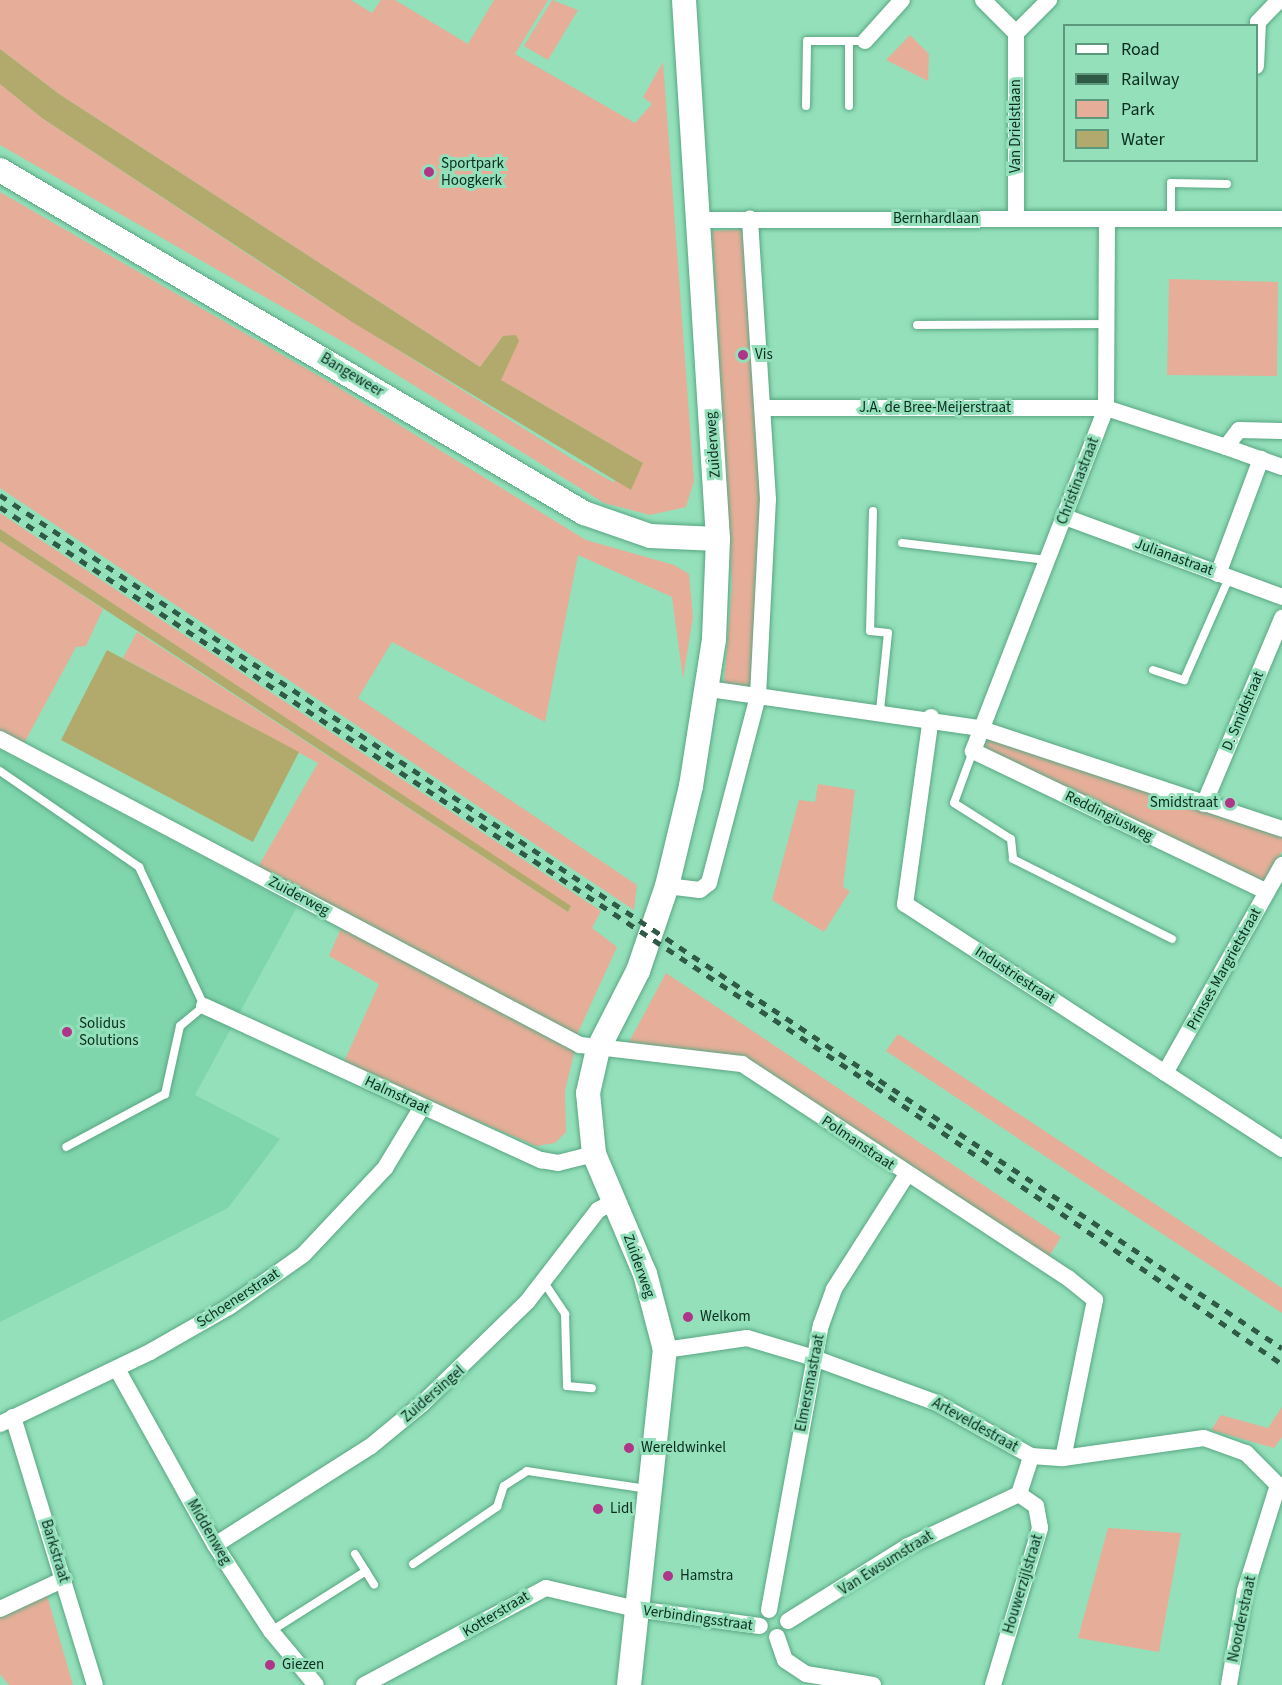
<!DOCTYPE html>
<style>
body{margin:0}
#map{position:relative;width:1282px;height:1685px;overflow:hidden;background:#93e0ba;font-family:"Source Sans 3",sans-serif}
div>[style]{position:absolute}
.built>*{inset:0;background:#7fd5ac}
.green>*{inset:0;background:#e6ae98}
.water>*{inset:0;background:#b2aa6c}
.roads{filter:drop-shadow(0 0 2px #5aa683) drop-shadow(0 0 2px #5aa683)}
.lane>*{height:8px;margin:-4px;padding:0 4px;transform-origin:4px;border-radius:4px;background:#fff}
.street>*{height:16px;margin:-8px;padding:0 8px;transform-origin:8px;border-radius:8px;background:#fff}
.secondary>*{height:24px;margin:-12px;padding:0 12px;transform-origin:12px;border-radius:12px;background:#fff}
.rail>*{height:4.5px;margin-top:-2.25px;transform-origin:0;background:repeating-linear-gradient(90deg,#2e5a46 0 8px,transparent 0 16px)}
.dots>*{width:16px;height:16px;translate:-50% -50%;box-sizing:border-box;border:3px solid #93e0ba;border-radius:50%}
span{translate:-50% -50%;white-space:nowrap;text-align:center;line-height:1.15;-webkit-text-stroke:6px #93e0ba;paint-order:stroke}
.street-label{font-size:15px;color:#0a2b1d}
.poi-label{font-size:15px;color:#0a2b1d}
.left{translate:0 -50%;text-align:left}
.right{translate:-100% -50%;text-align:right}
.legend{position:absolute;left:1063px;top:24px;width:195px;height:138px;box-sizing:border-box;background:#93e0ba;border:2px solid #5c987b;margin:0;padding:8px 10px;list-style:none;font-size:18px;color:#0a2b1d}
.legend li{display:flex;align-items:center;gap:12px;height:30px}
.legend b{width:30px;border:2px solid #5c987b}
</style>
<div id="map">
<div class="built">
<i style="clip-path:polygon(0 750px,297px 907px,195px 1095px,280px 1139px,228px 1208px,0 1322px)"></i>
</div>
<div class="green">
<i style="clip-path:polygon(0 0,351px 0,372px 13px,381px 0,395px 0,468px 44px,494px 0,548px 0,515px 54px,635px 123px,652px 104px,643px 97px,663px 62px,694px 481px,686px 507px,650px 515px,604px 503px,352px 347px,0 145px,0 84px,42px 118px,302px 290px,574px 460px,613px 482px,643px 463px,501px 380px,503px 336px,480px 367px,59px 94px,0 49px)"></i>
<i style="clip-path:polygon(552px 0,578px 10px,548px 60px,524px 46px)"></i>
<i style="clip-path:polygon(910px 35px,929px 54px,928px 81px,886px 60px)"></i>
<i style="clip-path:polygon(0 192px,331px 383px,586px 540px,674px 565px,689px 574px,693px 617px,683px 679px,672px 597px,578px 555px,545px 722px,392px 642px,358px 698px,637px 885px,634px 910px,0 488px)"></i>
<i style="clip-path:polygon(745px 229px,761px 525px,750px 686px,724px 683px,732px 586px,712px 231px)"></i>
<i style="clip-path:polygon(1169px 279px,1278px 282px,1277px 376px,1167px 375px)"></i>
<i style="clip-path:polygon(0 513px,601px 911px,592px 928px,617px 947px,576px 1037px,258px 867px,318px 763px,123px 658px,137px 632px,568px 912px,571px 907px,0 529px)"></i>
<i style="clip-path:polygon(0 541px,103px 609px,86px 646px,76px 647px,23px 745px,0 733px)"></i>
<i style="clip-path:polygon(990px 736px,1282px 837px,1282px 851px,1263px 886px,983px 749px)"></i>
<i style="clip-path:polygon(818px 784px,855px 790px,843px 887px,850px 891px,824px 932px,772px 900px,799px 800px,815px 802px)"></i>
<i style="clip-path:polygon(342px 926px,575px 1049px,565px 1091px,566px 1132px,555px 1143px,536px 1146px,343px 1064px,379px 984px,329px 956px)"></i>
<i style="clip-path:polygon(666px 973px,1061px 1237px,1048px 1258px,782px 1082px,700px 1052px,629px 1042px)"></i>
<i style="clip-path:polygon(898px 1034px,1282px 1288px,1282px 1313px,886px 1051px)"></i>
<i style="clip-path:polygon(1282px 1407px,1282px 1437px,1274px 1448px,1211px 1430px,1221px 1415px,1268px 1428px)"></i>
<i style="clip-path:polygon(1108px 1528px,1181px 1533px,1159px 1652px,1078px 1638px)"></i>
<i style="clip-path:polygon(46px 1592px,73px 1685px,9px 1685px,0 1674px,0 1614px)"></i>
</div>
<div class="water">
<i style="clip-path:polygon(0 49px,59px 94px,480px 367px,503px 336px,516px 335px,519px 341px,501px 380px,643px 463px,631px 490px,352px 322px,42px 118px,0 84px)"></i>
<i style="clip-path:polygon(0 529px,571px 906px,568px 912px,0 541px)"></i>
<i style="clip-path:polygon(107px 650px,299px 752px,253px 842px,61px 740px)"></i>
</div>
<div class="roads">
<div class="lane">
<i style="left:806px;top:106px;width:65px;rotate:-89.1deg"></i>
<i style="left:807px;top:41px;width:58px"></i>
<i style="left:849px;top:106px;width:65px;rotate:-90deg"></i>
<i style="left:1171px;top:220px;width:37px;rotate:-90deg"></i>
<i style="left:1171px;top:183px;width:56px;rotate:1deg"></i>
<i style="left:917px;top:325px;width:191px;rotate:-0.3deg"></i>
<i style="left:873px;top:511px;width:120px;rotate:91.4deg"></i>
<i style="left:870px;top:631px;width:18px;rotate:6deg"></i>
<i style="left:888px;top:633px;width:78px;rotate:95.9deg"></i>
<i style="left:902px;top:543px;width:146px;rotate:6.7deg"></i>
<i style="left:1153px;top:670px;width:33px;rotate:18deg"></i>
<i style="left:1184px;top:680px;width:111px;rotate:-66.2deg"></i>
<i style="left:973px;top:751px;width:55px;rotate:110.1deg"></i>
<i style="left:954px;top:803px;width:67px;rotate:32.3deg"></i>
<i style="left:1011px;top:839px;width:20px;rotate:84deg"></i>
<i style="left:1013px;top:859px;width:178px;rotate:26.7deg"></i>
<i style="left:0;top:771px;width:169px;rotate:34.6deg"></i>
<i style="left:139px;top:867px;width:153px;rotate:64.9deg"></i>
<i style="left:204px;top:1006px;width:31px;rotate:140deg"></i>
<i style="left:180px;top:1026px;width:70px;rotate:102.4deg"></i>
<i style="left:165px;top:1094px;width:112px;rotate:151.8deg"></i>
<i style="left:543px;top:1281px;width:40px;rotate:56deg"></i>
<i style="left:565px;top:1314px;width:72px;rotate:88.4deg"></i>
<i style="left:567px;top:1386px;width:25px;rotate:5deg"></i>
<i style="left:355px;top:1554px;width:36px;rotate:58deg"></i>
<i style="left:413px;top:1564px;width:102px;rotate:-34.2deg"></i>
<i style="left:497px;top:1507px;width:22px;rotate:-72deg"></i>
<i style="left:504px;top:1486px;width:27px;rotate:-33deg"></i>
<i style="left:527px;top:1471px;width:122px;rotate:8.5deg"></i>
<i style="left:271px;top:1631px;width:112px;rotate:-32.3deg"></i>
</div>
<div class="street">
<i style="left:983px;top:0;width:47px;rotate:45deg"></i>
<i style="left:865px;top:41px;width:55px;rotate:-47.9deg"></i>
<i style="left:1256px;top:66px;width:44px;rotate:-87.4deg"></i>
<i style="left:1258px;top:22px;width:30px;rotate:-46deg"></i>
<i style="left:1016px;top:219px;width:186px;rotate:-90deg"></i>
<i style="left:1016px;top:33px;width:47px;rotate:-45deg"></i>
<i style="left:701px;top:220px;width:581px;rotate:-0.1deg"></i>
<i style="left:1107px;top:220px;width:188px;rotate:90.3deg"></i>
<i style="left:1106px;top:408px;width:368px;rotate:111.2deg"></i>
<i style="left:973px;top:751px;width:326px;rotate:25.6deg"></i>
<i style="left:764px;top:408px;width:342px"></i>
<i style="left:1106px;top:408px;width:126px;rotate:18deg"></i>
<i style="left:1226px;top:447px;width:21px;rotate:-53deg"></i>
<i style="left:1239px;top:430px;width:43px;rotate:1.3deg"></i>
<i style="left:1226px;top:447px;width:59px;rotate:19.7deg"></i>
<i style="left:1065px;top:517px;width:231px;rotate:20.2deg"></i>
<i style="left:1218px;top:574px;width:123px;rotate:-69.5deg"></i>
<i style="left:709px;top:689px;width:273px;rotate:8.2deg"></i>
<i style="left:979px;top:728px;width:319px;rotate:18.4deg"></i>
<i style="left:931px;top:717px;width:189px;rotate:97.9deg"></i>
<i style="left:905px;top:904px;width:450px;rotate:33deg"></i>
<i style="left:0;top:739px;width:656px;rotate:27.82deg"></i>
<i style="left:580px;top:1045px;width:163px;rotate:6.7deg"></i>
<i style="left:742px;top:1064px;width:390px;rotate:33.3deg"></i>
<i style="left:1068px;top:1278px;width:35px;rotate:39deg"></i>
<i style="left:1095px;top:1300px;width:161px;rotate:101.4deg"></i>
<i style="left:1204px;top:804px;width:202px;rotate:-67.2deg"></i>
<i style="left:667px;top:886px;width:33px;rotate:7deg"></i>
<i style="left:700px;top:890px;width:11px;rotate:-38deg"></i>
<i style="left:709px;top:883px;width:193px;rotate:-75.3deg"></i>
<i style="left:758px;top:696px;width:197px;rotate:-87.1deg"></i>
<i style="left:768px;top:499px;width:281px;rotate:-93.7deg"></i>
<i style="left:204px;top:1006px;width:371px;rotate:24.6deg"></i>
<i style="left:541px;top:1160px;width:17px;rotate:10deg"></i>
<i style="left:558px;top:1163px;width:37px;rotate:-14deg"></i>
<i style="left:1165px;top:1073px;width:239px;rotate:-60.6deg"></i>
<i style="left:665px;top:1350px;width:83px;rotate:-8.3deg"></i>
<i style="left:747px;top:1338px;width:70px;rotate:16.6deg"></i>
<i style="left:814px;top:1358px;width:131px;rotate:20.1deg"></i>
<i style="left:937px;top:1403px;width:108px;rotate:29.4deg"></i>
<i style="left:1031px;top:1456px;width:32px;rotate:4deg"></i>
<i style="left:1063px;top:1458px;width:142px;rotate:-8.1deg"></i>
<i style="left:1204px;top:1438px;width:45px;rotate:19.7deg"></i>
<i style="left:1246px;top:1453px;width:45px;rotate:45deg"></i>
<i style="left:1278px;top:1485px;width:111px;rotate:107.3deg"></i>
<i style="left:1245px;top:1591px;width:95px;rotate:99.7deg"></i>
<i style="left:117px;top:1369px;width:201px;rotate:60.9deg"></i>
<i style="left:215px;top:1545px;width:103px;rotate:56.9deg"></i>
<i style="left:271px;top:1631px;width:70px;rotate:50.2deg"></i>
<i style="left:13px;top:1417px;width:280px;rotate:73deg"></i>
<i style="left:0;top:1424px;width:166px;rotate:-25.6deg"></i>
<i style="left:150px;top:1352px;width:91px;rotate:-29.7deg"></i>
<i style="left:229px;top:1307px;width:90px;rotate:-35.1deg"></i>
<i style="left:303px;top:1255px;width:120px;rotate:-46.7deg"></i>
<i style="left:385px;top:1168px;width:71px;rotate:-58.8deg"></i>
<i style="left:1019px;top:1494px;width:40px;rotate:-72deg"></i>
<i style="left:215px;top:1545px;width:185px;rotate:-32.4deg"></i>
<i style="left:371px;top:1446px;width:66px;rotate:-39.5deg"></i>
<i style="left:422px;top:1404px;width:146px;rotate:-44.2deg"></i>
<i style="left:527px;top:1302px;width:116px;rotate:-52.3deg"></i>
<i style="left:598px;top:1210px;width:18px;rotate:-27deg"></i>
<i style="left:0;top:1609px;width:71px;rotate:-25.1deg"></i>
<i style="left:769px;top:1610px;width:290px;rotate:-79.7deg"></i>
<i style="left:821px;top:1325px;width:38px;rotate:-70deg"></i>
<i style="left:834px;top:1289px;width:134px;rotate:-57.5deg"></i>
<i style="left:788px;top:1621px;width:142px;rotate:-32deg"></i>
<i style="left:908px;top:1546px;width:123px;rotate:-25.1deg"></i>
<i style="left:777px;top:1637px;width:24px;rotate:71deg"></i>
<i style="left:785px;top:1660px;width:25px;rotate:34deg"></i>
<i style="left:806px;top:1674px;width:68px;rotate:9.3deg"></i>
<i style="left:364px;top:1685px;width:206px;rotate:-28.1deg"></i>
<i style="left:546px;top:1588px;width:92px;rotate:13.1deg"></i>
<i style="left:636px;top:1609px;width:125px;rotate:7.8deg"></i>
<i style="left:993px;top:1685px;width:164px;rotate:-73.3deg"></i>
<i style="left:1040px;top:1528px;width:22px;rotate:-100deg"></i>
<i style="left:1036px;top:1506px;width:21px;rotate:-145deg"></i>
</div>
<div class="secondary">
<i style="left:0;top:170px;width:677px;rotate:30.43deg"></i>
<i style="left:584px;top:513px;width:70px;rotate:19.2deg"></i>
<i style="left:650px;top:536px;width:68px;rotate:2.5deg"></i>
<i style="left:629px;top:1685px;width:337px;rotate:-83.9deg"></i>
<i style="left:665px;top:1350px;width:79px;rotate:-104.7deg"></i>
<i style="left:645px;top:1274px;width:130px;rotate:-113deg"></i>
<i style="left:594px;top:1154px;width:61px;rotate:-95.6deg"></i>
<i style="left:588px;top:1093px;width:45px;rotate:-77.2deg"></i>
<i style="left:598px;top:1049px;width:88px;rotate:-62.9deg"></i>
<i style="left:638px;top:971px;width:90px;rotate:-71.2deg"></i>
<i style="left:667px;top:886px;width:103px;rotate:-76.5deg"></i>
<i style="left:691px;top:786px;width:149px;rotate:-81.1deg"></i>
<i style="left:714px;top:639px;width:100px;rotate:-87.7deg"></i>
<i style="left:718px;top:539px;width:540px;rotate:-93.61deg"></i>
</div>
</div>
<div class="rail">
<i style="left:0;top:495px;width:1540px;rotate:33.64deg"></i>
<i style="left:0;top:507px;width:1051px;rotate:33.51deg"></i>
<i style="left:876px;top:1087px;width:491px;rotate:34.3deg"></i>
</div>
<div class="dots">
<i style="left:429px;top:172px;background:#af3589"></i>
<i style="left:743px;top:355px;background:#af3589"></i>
<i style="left:1230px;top:803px;background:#af3589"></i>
<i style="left:67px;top:1032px;background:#af3589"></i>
<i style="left:688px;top:1317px;background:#af3589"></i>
<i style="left:629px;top:1448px;background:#af3589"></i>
<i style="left:598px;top:1509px;background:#af3589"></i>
<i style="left:668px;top:1576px;background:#af3589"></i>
<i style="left:270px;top:1665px;background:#af3589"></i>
</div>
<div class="street-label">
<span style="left:1016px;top:126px;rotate:-90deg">Van Drielstlaan</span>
<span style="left:936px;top:219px">Bernhardlaan</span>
<span style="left:352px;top:375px;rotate:31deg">Bangeweer</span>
<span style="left:935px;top:408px">J.A. de Bree-Meijerstraat</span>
<span style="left:713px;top:445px;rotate:-94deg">Zuiderweg</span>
<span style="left:1078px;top:481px;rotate:-69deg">Christinastraat</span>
<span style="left:1174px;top:557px;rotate:20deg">Julianastraat</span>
<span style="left:1243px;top:711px;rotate:-67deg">D. Smidstraat</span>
<span style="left:1109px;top:816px;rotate:26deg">Reddingiusweg</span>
<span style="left:299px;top:896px;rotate:28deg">Zuiderweg</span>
<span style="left:1224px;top:969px;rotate:-61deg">Prinses Margrietstraat</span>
<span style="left:1015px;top:975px;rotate:33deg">Industriestraat</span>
<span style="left:397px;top:1095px;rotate:25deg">Halmstraat</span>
<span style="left:858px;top:1143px;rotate:34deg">Polmanstraat</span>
<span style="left:639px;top:1266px;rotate:70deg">Zuiderweg</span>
<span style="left:238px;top:1298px;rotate:-33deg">Schoenerstraat</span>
<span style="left:810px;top:1383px;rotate:-79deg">Elmersmastraat</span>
<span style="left:433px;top:1394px;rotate:-41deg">Zuidersingel</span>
<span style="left:975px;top:1425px;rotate:29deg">Arteveldestraat</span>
<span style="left:209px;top:1532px;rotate:60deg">Middenweg</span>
<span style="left:55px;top:1551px;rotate:73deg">Barkstraat</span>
<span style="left:886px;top:1563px;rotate:-32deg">Van Ewsumstraat</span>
<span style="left:1023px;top:1584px;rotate:-73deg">Houwerzijlstraat</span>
<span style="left:496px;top:1614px;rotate:-31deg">Kotterstraat</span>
<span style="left:698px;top:1618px;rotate:8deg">Verbindingsstraat</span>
<span style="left:1242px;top:1619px;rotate:-78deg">Noorderstraat</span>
</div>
<div class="poi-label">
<span class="left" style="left:441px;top:172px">Sportpark<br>Hoogkerk</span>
<span class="left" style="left:755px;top:355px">Vis</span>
<span class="right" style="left:1218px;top:803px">Smidstraat</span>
<span class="left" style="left:79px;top:1032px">Solidus<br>Solutions</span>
<span class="left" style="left:700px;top:1317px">Welkom</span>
<span class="left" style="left:641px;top:1448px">Wereldwinkel</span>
<span class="left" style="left:610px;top:1509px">Lidl</span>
<span class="left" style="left:680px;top:1576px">Hamstra</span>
<span class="left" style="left:282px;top:1665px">Giezen</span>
</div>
<ul class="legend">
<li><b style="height:8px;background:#fff"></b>Road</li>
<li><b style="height:8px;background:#2e5a46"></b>Railway</li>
<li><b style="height:16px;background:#e6ae98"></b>Park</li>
<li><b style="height:16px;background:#b2aa6c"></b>Water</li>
</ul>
</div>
